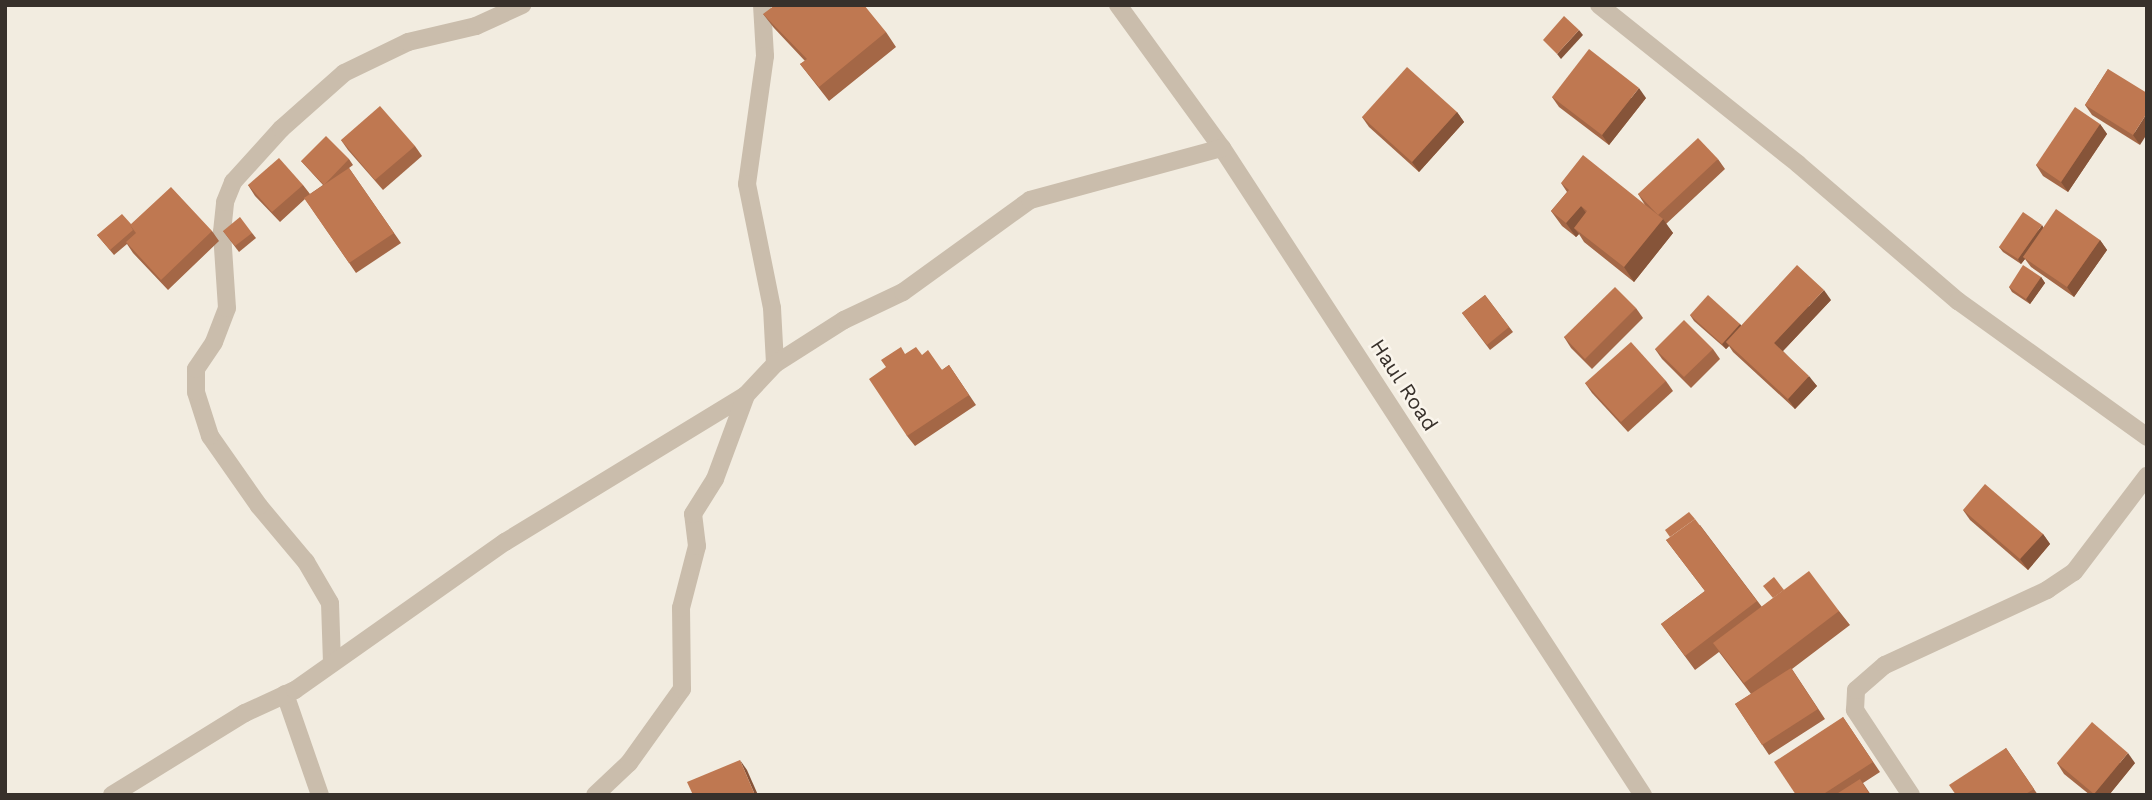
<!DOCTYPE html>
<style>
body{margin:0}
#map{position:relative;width:2152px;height:800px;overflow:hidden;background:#f2ece0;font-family:"Work Sans",sans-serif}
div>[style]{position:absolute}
.minor>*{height:18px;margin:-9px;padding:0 9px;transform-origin:9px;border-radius:9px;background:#cabdac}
.wall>*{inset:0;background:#a46746}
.shaded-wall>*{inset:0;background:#865439}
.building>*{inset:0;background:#bf7851}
span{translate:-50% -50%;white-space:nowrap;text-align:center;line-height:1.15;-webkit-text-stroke:5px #faf5ec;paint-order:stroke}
.street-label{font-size:21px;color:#38312b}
.frame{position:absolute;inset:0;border:7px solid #38312b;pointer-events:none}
</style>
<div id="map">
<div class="minor">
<i style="left:762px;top:5px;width:51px;rotate:86.6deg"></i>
<i style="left:765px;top:56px;width:129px;rotate:98deg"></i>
<i style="left:747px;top:184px;width:126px;rotate:78.6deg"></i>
<i style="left:772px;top:308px;width:56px;rotate:86.9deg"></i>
<i style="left:1118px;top:5px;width:177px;rotate:54deg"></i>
<i style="left:1222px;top:148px;width:772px;rotate:56.95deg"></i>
<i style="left:1599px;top:5px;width:255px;rotate:38.6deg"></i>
<i style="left:1798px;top:164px;width:211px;rotate:40.6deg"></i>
<i style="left:1958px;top:301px;width:233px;rotate:35.7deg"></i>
<i style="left:332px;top:663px;width:60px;rotate:-91.9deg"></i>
<i style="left:330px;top:603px;width:48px;rotate:-120.3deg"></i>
<i style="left:306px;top:562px;width:73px;rotate:-130deg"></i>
<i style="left:259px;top:506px;width:85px;rotate:-125deg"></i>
<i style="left:210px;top:436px;width:46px;rotate:-107.7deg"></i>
<i style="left:196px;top:392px;width:23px;rotate:-90deg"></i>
<i style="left:196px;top:369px;width:32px;rotate:-56deg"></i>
<i style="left:214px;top:342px;width:36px;rotate:-69deg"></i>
<i style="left:227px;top:308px;width:76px;rotate:-93.8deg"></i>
<i style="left:222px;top:232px;width:30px;rotate:-84deg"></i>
<i style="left:225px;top:202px;width:22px;rotate:-68deg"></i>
<i style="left:233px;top:182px;width:72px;rotate:-47.8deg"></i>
<i style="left:281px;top:129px;width:84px;rotate:-41.6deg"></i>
<i style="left:344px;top:73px;width:71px;rotate:-25.8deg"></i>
<i style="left:408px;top:42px;width:70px;rotate:-13.2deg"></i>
<i style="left:476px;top:26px;width:51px;rotate:-24.5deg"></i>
<i style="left:285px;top:694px;width:107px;rotate:70.9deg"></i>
<i style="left:112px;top:795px;width:156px;rotate:-31.7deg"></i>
<i style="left:245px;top:713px;width:55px;rotate:-24.7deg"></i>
<i style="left:295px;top:690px;width:257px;rotate:-35.2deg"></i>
<i style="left:505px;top:542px;width:282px;rotate:-31.4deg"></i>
<i style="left:746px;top:395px;width:42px;rotate:-46.9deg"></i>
<i style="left:775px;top:364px;width:82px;rotate:-32.5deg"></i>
<i style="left:844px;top:320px;width:65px;rotate:-25.4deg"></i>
<i style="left:903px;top:292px;width:157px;rotate:-35.9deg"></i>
<i style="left:1030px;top:200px;width:199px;rotate:-15.2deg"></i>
<i style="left:595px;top:795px;width:47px;rotate:-43.3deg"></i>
<i style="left:629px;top:763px;width:91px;rotate:-54.4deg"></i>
<i style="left:682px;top:689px;width:81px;rotate:-90.7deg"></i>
<i style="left:681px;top:608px;width:64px;rotate:-75.5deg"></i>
<i style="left:697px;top:546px;width:32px;rotate:-97deg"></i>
<i style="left:693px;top:514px;width:41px;rotate:-57.8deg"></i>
<i style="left:715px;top:479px;width:90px;rotate:-69.7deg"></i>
<i style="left:1911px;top:795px;width:102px;rotate:-123.4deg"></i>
<i style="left:1855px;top:710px;width:20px;rotate:-87deg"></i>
<i style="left:1856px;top:690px;width:38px;rotate:-41deg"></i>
<i style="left:1885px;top:665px;width:179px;rotate:-24.8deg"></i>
<i style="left:2047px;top:590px;width:32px;rotate:-34deg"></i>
<i style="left:2074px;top:572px;width:121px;rotate:-52.8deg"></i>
</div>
<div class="wall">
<i style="clip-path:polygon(763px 14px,886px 32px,896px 47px,829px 101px,800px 64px,805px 61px,774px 28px)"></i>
<i style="clip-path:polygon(2108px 69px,2140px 145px,2092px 115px,2085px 105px)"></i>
<i style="clip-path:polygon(1552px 97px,1646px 98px,1609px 145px,1559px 107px)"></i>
<i style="clip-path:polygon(1457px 112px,1464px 122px,1419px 172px,1369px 127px,1362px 117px)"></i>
<i style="clip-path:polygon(2100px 124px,2107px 134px,2068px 192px,2043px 176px,2036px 165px)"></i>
<i style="clip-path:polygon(341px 140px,415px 146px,422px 156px,383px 190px,348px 150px)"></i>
<i style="clip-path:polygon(349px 159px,353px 165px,349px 168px,401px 243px,356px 273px,305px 199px,280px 222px,255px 196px,248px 185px,303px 185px,310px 194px,323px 185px,301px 161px)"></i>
<i style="clip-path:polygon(1718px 159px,1725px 169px,1666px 224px,1673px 233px,1634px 282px,1584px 242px,1579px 234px,1576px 237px,1562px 226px,1551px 211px,1567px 192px,1561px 183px,1645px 205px,1638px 194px)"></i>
<i style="clip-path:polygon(131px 224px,212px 231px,219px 241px,168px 290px,133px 253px,127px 244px,114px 255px,97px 235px)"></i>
<i style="clip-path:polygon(2044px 228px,2100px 240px,2107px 250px,2074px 297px,2031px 267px,2025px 259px,2021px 264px,2003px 252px,1999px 247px)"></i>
<i style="clip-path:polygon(223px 231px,252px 233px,256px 238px,239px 252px)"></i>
<i style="clip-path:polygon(2041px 277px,2045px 283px,2030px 304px,2012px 292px,2009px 287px)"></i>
<i style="clip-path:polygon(1485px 295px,1513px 332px,1490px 350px,1462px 313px)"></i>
<i style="clip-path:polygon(1831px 300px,1783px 351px,1817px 386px,1795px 409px,1733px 352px,1729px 346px,1726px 349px,1694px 321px,1690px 315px,1740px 324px,1741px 326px)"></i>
<i style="clip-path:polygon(1636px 308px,1643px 318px,1592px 369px,1571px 348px,1564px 337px)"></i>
<i style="clip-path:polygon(1655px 349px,1713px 349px,1720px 359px,1691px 388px,1662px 359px)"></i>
<i style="clip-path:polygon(905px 354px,922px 355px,942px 370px,949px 365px,976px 405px,915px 446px,907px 436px,886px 367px)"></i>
<i style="clip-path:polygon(1666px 381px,1673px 391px,1628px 432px,1592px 393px,1585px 383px)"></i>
<i style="clip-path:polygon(1963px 510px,2043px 534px,2050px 544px,2028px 570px,1970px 520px)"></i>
<i style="clip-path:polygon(1700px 525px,1762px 607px,1784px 590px,1839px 611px,1850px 625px,1792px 669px,1825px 719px,1769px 755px,1735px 704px,1751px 694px,1719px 652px,1695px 670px,1661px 624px,1705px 591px,1666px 540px)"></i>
<i style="clip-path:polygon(1843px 717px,1880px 772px,1863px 783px,1871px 795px,1796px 795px)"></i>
<i style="clip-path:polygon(2006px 748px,2038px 795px,1956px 795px)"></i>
<i style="clip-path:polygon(2057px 763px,2135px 763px,2109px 795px,2090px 795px,2064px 774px)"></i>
</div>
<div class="shaded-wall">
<i style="clip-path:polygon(1579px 30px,1583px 35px,1561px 59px,1557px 54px)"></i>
<i style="clip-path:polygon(1639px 88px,1646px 98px,1609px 145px,1602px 135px)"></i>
<i style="clip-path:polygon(1457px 112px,1464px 122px,1419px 172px,1412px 162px)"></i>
<i style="clip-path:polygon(2147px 113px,2147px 134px,2140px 145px,2133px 135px)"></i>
<i style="clip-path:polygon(2100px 124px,2107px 134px,2068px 192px,2061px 182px)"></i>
<i style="clip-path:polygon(1581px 206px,1591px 220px,1574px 228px,1579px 234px,1576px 237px,1566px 223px)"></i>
<i style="clip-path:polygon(1663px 219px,1673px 233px,1634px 282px,1624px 267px)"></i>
<i style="clip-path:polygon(2042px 225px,2045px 230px,2023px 257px,2025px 259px,2021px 264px,2018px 259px)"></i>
<i style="clip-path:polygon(2100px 240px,2107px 250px,2074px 297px,2067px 287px)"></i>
<i style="clip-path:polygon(2041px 277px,2045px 283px,2030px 304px,2026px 299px)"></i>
<i style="clip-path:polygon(1824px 290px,1831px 300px,1781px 353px,1774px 343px)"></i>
<i style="clip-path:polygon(1740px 324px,1744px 329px,1726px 342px,1729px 346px,1726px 349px,1722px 344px)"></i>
<i style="clip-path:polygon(1809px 376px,1817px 386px,1795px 409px,1788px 399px)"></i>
<i style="clip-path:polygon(2043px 534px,2050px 544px,2028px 570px,2020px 559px)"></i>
<i style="clip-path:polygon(2128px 753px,2135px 763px,2109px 795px,2095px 795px,2094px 794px)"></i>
<i style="clip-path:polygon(740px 760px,747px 770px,758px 795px,755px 795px)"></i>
</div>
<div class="building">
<i style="clip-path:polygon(775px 5px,864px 5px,886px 32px,819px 87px,800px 64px,807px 59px,763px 14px)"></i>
<i style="clip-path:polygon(1564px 16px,1579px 30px,1557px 54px,1543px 40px)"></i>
<i style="clip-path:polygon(1589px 49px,1639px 88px,1602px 135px,1552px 97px)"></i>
<i style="clip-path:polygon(1407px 67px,1457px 112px,1412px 162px,1362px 117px)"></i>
<i style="clip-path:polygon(2108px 69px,2147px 93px,2147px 113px,2133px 135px,2085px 105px)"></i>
<i style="clip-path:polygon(380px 106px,415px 146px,375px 180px,341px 140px)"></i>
<i style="clip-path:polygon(2075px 107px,2100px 124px,2061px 182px,2036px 165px)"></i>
<i style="clip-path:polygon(326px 136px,349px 159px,324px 185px,301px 161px)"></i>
<i style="clip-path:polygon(1698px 138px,1718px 159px,1658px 215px,1638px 194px)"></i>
<i style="clip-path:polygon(1583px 155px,1663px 219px,1624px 267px,1574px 228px,1587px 211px,1581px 206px,1566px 223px,1551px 211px,1569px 190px,1561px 183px)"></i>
<i style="clip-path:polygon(279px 158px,303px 185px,272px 212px,248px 185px)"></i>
<i style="clip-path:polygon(349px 168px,394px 233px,349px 263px,304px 198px)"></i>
<i style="clip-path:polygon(171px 187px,212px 231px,161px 280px,126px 242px,136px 233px,130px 225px)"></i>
<i style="clip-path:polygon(2056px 209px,2100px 240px,2067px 287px,2023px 257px)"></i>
<i style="clip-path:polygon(2023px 212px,2042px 225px,2018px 259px,1999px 247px)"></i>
<i style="clip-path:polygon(122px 214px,131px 224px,130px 225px,133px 230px,110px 250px,97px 235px)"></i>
<i style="clip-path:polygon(240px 217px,252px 233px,235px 246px,223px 231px)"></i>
<i style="clip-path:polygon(1797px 265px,1824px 290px,1774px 343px,1809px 376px,1788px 399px,1726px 342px)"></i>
<i style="clip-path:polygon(2023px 265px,2041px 277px,2026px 299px,2009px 287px)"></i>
<i style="clip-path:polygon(1615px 287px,1636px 308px,1585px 359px,1564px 337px)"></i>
<i style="clip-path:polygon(1485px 295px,1509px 327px,1487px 345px,1462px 313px)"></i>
<i style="clip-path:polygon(1708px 295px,1740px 324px,1722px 344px,1690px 315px)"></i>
<i style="clip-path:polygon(1684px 320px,1713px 349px,1684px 377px,1655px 349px)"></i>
<i style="clip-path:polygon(1631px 342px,1666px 381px,1621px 422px,1585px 383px)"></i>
<i style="clip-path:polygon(901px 347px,905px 354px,916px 347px,922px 355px,928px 350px,942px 370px,949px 365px,969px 395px,907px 436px,869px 379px,886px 367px,881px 360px)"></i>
<i style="clip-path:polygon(1985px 484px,2043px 534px,2020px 559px,1963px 510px)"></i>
<i style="clip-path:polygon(1689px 512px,1695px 519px,1670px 537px,1665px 530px)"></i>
<i style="clip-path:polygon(1695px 519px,1757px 601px,1685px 656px,1661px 624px,1705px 591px,1666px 540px)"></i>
<i style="clip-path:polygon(1809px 571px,1839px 611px,1744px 683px,1713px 643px)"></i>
<i style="clip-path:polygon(1774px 577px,1784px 590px,1773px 598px,1763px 586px)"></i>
<i style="clip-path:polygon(1791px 668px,1818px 709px,1762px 745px,1735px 704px)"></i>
<i style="clip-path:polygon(1843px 717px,1873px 762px,1822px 795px,1796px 795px,1774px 762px)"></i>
<i style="clip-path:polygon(2092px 722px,2128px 753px,2094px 794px,2057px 763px)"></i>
<i style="clip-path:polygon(2006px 748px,2034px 789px,2024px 795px,1956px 795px,1949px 785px)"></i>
<i style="clip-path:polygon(740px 760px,755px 795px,693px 795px,687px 782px)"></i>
<i style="clip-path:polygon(1860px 779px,1870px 795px,1835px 795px)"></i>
</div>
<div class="street-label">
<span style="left:1404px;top:385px;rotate:57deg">Haul Road</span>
</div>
<div class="frame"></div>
</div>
